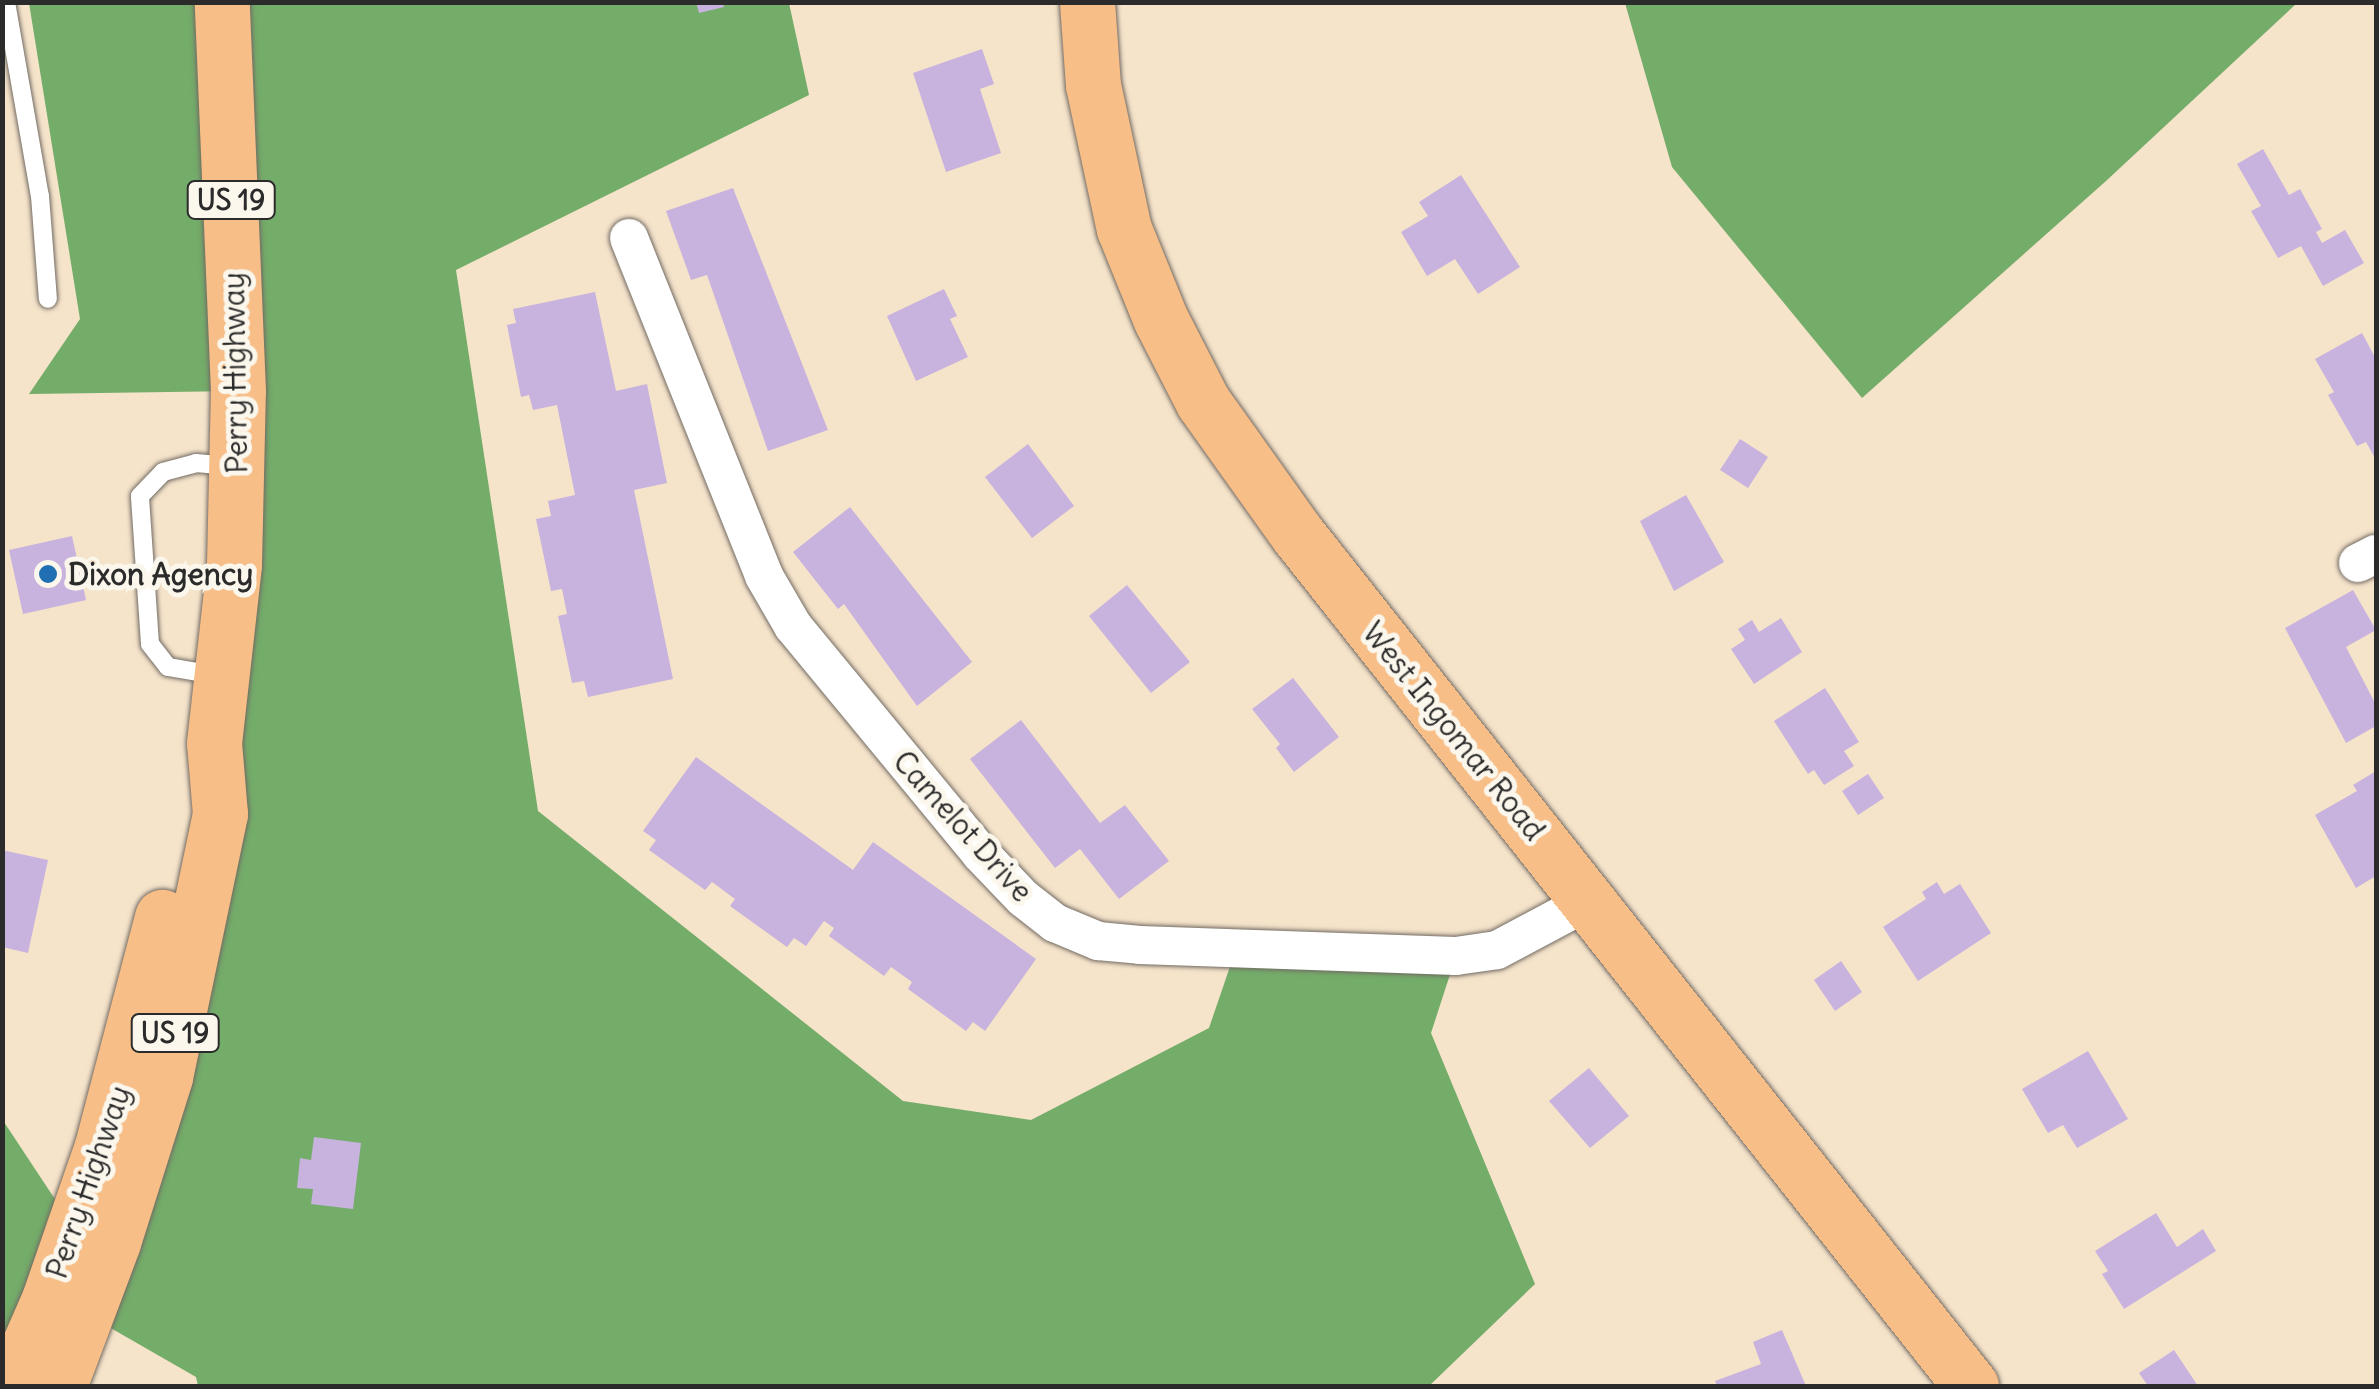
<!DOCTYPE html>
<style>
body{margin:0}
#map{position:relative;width:2379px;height:1389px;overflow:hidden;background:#f5e3ca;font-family:Delius,sans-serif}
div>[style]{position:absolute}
.forest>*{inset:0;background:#74ac6a}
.building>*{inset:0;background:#c8b3de}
.roads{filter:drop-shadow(0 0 2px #726b63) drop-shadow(0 0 2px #726b63)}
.service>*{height:18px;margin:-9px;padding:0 9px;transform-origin:9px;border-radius:9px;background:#fff}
.minor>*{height:38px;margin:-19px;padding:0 19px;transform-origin:19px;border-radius:19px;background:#fff}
.primary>*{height:55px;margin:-27.5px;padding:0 27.5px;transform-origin:27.5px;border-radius:27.5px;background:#f7be88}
.dots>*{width:28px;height:28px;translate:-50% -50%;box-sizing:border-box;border:5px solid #fbf7ec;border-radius:50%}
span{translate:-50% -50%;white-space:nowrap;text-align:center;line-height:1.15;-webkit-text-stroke:10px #fbf7ec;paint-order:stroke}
.shield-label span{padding:2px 8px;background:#fbf7ec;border:2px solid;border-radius:8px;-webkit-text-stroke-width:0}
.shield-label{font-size:28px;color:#2b2b2b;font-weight:700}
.street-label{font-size:30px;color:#2b2b2b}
.poi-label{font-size:30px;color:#2b2b2b;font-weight:700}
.left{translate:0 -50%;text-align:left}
.frame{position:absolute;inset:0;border:5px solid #2b2b2b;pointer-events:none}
</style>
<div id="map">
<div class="forest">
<i style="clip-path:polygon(29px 3px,789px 3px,809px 95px,456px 270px,538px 811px,903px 1101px,1031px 1120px,1209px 1028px,1236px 949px,1456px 956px,1431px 1033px,1535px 1284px,1429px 1386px,198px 1386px,196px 1377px,88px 1315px,165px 1077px,238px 391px,29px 394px,80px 319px)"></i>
<i style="clip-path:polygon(1625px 3px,2295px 2px,2296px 4px,2106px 181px,1862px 398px,1672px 167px)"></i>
<i style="clip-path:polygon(2px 1119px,74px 1228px,2px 1386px)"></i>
</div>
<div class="building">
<i style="clip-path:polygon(696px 2px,723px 2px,724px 7px,699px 13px)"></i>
<i style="clip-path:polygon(982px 49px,994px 84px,980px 89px,1001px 153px,946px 172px,913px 73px)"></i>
<i style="clip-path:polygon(2263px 149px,2289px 195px,2300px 189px,2322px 229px,2316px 232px,2322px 243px,2345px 230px,2364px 263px,2323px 286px,2301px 246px,2278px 258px,2251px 211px,2261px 206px,2237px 164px)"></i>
<i style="clip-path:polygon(1461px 175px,1520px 267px,1478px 294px,1455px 259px,1427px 276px,1401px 232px,1428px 216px,1419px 202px)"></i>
<i style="clip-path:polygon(733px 188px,828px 430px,768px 451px,707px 275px,691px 280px,666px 211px)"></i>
<i style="clip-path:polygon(944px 289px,957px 316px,950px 319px,968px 357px,916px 381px,887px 316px)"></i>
<i style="clip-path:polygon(595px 292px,616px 391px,647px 384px,667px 483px,634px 490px,673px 679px,588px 697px,584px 681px,572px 683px,558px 616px,567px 614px,562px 589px,551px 591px,536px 519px,551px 516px,548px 501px,575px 495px,557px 405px,533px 410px,529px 395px,521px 397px,507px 325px,516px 323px,513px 309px)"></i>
<i style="clip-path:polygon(2362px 333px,2376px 359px,2376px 460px,2366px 442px,2357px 446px,2328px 395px,2334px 392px,2315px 359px)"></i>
<i style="clip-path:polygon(1740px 439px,1768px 457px,1748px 488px,1720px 470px)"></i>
<i style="clip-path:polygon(1028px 444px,1074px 506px,1032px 538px,985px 477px)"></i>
<i style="clip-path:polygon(1686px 495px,1724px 562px,1674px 591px,1640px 521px)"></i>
<i style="clip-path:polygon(850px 507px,972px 662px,917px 706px,844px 604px,838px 609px,793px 552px)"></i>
<i style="clip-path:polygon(72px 536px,86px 600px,23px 614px,9px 550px)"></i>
<i style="clip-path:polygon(1127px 585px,1190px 662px,1151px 693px,1089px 616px)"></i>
<i style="clip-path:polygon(2353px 590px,2376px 630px,2346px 647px,2376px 705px,2376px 726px,2346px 743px,2285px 628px)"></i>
<i style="clip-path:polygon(1781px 618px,1802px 652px,1754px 684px,1731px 649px,1745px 640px,1738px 629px,1752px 620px,1759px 632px)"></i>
<i style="clip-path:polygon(1293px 678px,1339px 737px,1294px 772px,1276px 748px,1280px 744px,1252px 709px)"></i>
<i style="clip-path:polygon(1825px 688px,1859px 742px,1844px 751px,1854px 766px,1824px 785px,1814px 770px,1808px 774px,1774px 721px)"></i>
<i style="clip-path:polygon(1021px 720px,1100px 823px,1125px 805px,1169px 861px,1119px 899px,1080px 849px,1055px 868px,970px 759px)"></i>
<i style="clip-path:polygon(696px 757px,853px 870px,873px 842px,1036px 959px,985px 1031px,973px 1022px,966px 1031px,908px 989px,912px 982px,891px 967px,884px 976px,829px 936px,834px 928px,824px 921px,806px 946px,794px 938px,787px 947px,730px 906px,735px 899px,712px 882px,705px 890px,649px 850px,656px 840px,643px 831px)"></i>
<i style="clip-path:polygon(2376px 771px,2376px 876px,2356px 888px,2315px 815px,2357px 791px,2353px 785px)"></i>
<i style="clip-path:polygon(1868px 774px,1884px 798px,1858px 815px,1842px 791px)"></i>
<i style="clip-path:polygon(2px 850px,48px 860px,28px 953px,2px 947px)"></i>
<i style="clip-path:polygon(1937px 882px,1944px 894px,1960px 884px,1991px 933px,1918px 981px,1883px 927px,1926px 899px,1922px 892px)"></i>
<i style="clip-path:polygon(1841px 961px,1862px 992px,1835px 1011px,1814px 980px)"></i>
<i style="clip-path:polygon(2088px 1051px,2128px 1119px,2077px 1148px,2063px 1125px,2048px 1133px,2022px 1089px)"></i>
<i style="clip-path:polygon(1589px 1068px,1629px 1116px,1590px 1148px,1549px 1101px)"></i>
<i style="clip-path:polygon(314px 1137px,361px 1143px,353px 1209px,311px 1204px,313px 1189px,297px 1188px,300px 1158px,311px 1160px)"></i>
<i style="clip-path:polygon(2156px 1213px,2177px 1247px,2203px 1229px,2216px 1251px,2124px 1309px,2102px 1274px,2108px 1271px,2095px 1251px)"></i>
<i style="clip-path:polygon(1782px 1330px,1806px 1386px,1717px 1386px,1715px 1381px,1761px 1364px,1753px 1342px)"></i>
<i style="clip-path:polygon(2174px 1350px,2198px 1386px,2148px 1386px,2139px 1373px)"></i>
</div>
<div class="roads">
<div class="service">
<i style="left:6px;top:2px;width:197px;rotate:80.1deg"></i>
<i style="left:40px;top:196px;width:103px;rotate:85.6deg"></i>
<i style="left:215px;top:675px;width:48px;rotate:-170.3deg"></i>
<i style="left:168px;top:667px;width:29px;rotate:-128deg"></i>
<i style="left:150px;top:644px;width:148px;rotate:-93.9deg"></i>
<i style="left:140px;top:496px;width:33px;rotate:-46deg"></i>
<i style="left:163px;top:472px;width:34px;rotate:-15deg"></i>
<i style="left:196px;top:463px;width:37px;rotate:5deg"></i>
</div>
<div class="minor">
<i style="left:629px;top:238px;width:364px;rotate:68.2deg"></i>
<i style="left:764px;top:576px;width:58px;rotate:59.9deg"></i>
<i style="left:793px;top:626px;width:294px;rotate:50.5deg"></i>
<i style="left:980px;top:853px;width:62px;rotate:46.3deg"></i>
<i style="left:1023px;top:898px;width:41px;rotate:38deg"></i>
<i style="left:1055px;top:923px;width:47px;rotate:22.7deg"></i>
<i style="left:1098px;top:941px;width:42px;rotate:5.4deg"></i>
<i style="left:1140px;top:945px;width:316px;rotate:2deg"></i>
<i style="left:1456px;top:956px;width:41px;rotate:-8.3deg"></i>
<i style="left:1497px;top:950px;width:104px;rotate:-28deg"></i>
<i style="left:2358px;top:563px;width:20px;rotate:-27deg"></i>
</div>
<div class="primary">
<i style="left:1087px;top:2px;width:83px;rotate:85.9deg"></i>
<i style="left:1093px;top:85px;width:147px;rotate:77.9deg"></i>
<i style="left:1124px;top:229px;width:98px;rotate:67.9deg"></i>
<i style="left:1161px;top:320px;width:92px;rotate:62.9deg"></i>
<i style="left:1203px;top:402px;width:163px;rotate:54.5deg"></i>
<i style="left:1298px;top:535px;width:1085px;rotate:51.66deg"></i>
<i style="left:11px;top:1386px;width:95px;rotate:-66.4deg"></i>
<i style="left:49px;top:1299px;width:162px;rotate:-70.9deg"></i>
<i style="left:102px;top:1146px;width:237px;rotate:-75.3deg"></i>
<i style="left:59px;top:1386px;width:154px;rotate:-69.4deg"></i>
<i style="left:113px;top:1242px;width:173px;rotate:-72.5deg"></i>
<i style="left:165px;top:1077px;width:269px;rotate:-78.2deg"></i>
<i style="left:220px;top:814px;width:71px;rotate:-94.8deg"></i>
<i style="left:214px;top:743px;width:180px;rotate:-83.6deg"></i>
<i style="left:234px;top:564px;width:173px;rotate:-88.7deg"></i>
<i style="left:238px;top:391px;width:389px;rotate:-92.4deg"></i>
</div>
</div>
<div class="dots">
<i style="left:48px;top:574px;background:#1f6fb2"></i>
</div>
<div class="shield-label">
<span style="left:231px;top:200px">US 19</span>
<span style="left:175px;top:1033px">US 19</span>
</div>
<div class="street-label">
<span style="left:235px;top:373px;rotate:-91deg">Perry Highway</span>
<span style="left:1454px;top:731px;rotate:51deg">West Ingomar Road</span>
<span style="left:963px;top:826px;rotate:48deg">Camelot Drive</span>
<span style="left:88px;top:1182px;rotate:-71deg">Perry Highway</span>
</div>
<div class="poi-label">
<span class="left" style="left:68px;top:574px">Dixon Agency</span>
</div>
<div class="frame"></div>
</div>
